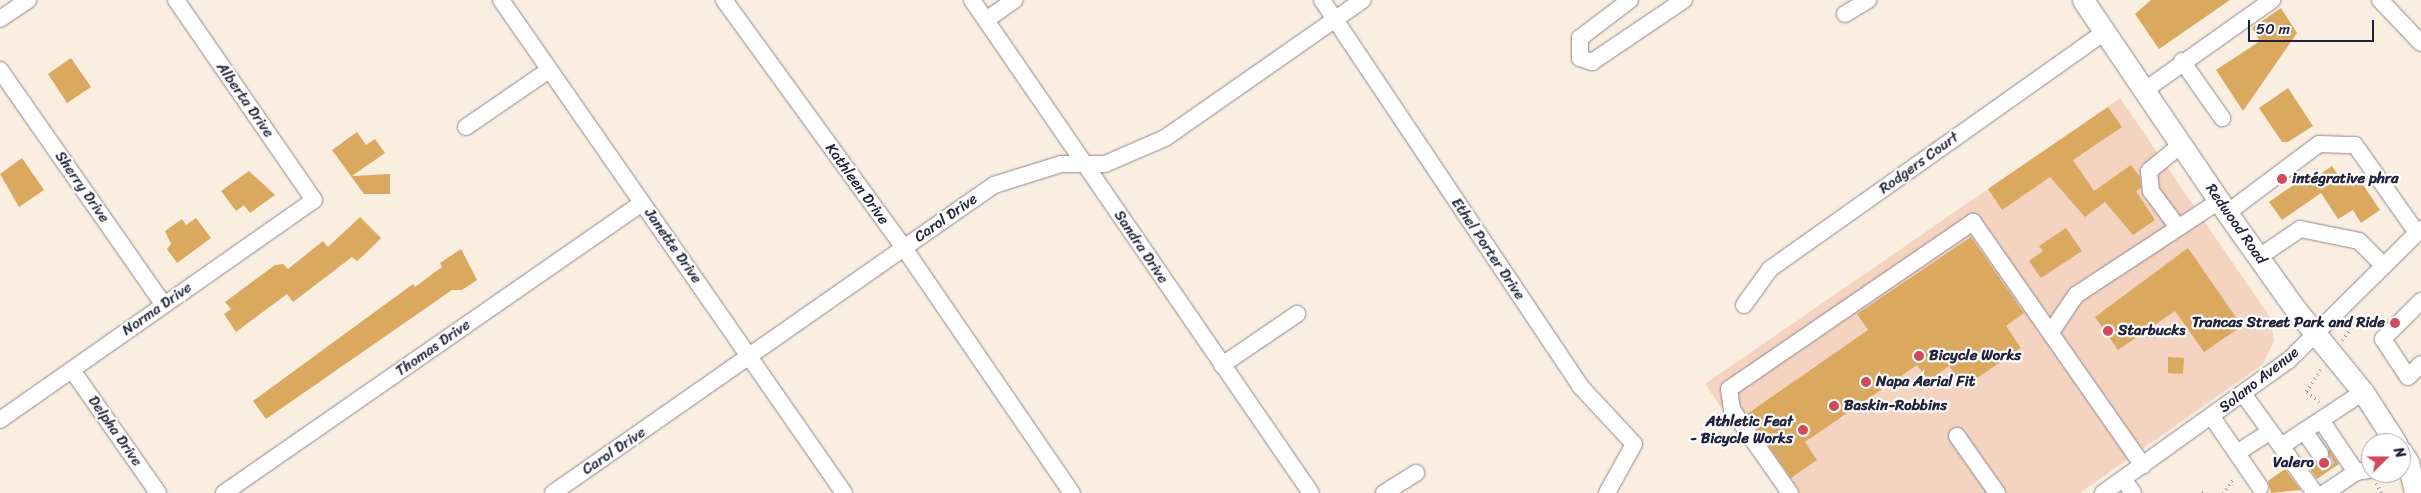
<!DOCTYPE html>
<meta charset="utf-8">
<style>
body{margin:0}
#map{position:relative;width:2421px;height:493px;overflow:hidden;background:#faeee0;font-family:Sriracha,sans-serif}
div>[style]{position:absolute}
.built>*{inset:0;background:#f4d3c0}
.building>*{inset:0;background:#dba85f}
.minor-tunnel>*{height:16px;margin-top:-8px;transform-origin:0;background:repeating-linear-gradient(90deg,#cfc5bf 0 16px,transparent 0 24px)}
.path>*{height:3px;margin-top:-1.5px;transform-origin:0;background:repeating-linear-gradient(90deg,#8e888e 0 1px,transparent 0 5px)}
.roads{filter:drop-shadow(0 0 1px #8e888e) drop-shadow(0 0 1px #8e888e)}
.minor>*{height:16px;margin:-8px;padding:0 8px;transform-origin:8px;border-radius:8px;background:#fff}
.major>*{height:21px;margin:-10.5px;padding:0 10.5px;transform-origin:10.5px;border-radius:10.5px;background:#fff}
.dots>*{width:14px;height:14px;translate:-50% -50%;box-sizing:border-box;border:2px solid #fff;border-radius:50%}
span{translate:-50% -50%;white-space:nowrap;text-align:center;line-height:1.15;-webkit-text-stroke:4.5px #fff;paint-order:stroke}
.street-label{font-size:15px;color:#22223b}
.poi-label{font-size:15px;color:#22223b;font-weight:700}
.left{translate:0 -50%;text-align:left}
.right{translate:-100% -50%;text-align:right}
.north{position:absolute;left:2361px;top:433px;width:50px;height:50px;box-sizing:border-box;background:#fff;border:1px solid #a7a7b1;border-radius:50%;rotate:68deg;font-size:14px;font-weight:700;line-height:20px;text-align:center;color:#22223b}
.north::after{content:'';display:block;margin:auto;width:18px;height:22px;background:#d1495b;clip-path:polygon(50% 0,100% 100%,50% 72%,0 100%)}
.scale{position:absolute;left:2248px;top:20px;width:126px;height:22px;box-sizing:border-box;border:2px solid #22223b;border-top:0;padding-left:6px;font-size:15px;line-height:18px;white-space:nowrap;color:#22223b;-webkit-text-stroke:4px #fff;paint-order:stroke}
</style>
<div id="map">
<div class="built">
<i style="clip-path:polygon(2120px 98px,2271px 319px,2274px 341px,2262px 365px,2080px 493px,1780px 493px,1705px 384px)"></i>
</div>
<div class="building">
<i style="clip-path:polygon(2151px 0,2230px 0,2159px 49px,2135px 14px)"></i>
<i style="clip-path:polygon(2281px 8px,2297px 33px,2243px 111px,2216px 70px,2260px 41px,2252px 28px)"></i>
<i style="clip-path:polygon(71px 58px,91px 87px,67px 103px,48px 74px)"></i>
<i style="clip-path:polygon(2288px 88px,2313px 126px,2288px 142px,2282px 142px,2259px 108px)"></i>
<i style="clip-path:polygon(2108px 107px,2122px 127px,2073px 160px,2094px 191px,2131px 165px,2140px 177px,2141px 188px,2136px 191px,2155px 220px,2133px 235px,2105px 202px,2085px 217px,2050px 177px,2002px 210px,1988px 189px)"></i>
<i style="clip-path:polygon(357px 132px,366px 145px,375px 139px,385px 153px,352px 176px,390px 174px,390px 194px,364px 194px,332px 150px)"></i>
<i style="clip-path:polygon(22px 158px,44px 190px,19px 207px,0 174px)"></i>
<i style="clip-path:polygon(2332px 166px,2344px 184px,2357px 176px,2380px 210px,2361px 223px,2353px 210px,2338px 219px,2321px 193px,2282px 220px,2269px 202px,2305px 177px,2309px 182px)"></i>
<i style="clip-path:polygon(249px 171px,275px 195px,250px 213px,244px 205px,236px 211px,221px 191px)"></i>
<i style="clip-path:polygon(360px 217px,381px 238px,365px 254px,357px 261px,352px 257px,293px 302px,287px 294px,236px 332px,224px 314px,231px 309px,225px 302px,275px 265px,283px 264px,288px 269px,323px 241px,328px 247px)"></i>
<i style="clip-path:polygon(196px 218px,211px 238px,177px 263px,167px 249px,171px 244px,165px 231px,182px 219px,186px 225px)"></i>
<i style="clip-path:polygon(2066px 228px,2082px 251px,2041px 278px,2029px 261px,2043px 251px,2039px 246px)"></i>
<i style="clip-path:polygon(1971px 237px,2024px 313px,2006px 326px,2021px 348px,1964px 387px,1949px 366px,1928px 381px,1917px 365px,1805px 442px,1817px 460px,1791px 478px,1747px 414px,1868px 330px,1857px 314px)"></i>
<i style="clip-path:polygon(2188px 248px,2242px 326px,2204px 352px,2175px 311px,2118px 350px,2095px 317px)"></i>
<i style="clip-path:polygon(461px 249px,477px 280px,462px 290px,452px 290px,266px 419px,253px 401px,413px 284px,415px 287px,442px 267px,440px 263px)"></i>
<i style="clip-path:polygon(2168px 357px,2184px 358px,2183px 374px,2168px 373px)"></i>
<i style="clip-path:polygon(2329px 449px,2339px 464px,2317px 479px,2306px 464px,2312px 460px,2325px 462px)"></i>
<i style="clip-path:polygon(2285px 469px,2301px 490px,2271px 493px,2268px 481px)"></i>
</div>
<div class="minor-tunnel">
<i style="left:2320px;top:454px;width:19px;rotate:58deg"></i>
</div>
<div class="path">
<i style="left:2342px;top:340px;width:32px;rotate:-55deg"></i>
<i style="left:2319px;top:402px;width:17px;rotate:-140deg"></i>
<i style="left:2306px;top:391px;width:27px;rotate:-56deg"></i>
<i style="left:2376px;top:483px;width:12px;rotate:59deg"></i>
<i style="left:2202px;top:492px;width:4px;rotate:14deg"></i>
<i style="left:2223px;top:493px;width:16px;rotate:-55deg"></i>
</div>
<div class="roads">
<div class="minor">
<i style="left:501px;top:0;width:601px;rotate:55.17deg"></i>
<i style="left:724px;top:0;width:306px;rotate:54deg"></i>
<i style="left:904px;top:248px;width:297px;rotate:55.6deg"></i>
<i style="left:972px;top:0;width:598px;rotate:55.49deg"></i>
<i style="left:1322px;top:0;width:464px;rotate:56.2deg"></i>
<i style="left:1580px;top:386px;width:79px;rotate:47deg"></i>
<i style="left:1634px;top:444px;width:56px;rotate:118.9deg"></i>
<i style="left:1630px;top:0;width:63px;rotate:142.8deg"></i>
<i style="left:1580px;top:38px;width:20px;rotate:90deg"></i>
<i style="left:1580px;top:58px;width:13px;rotate:18deg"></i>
<i style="left:1592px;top:62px;width:111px;rotate:-34deg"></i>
<i style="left:2380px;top:0;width:59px;rotate:46.4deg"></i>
<i style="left:1845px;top:14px;width:27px;rotate:-31deg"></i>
<i style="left:0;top:19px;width:34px;rotate:-34deg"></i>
<i style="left:986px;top:20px;width:35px;rotate:-35deg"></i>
<i style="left:2182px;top:61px;width:70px;rotate:54.9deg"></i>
<i style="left:0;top:70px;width:285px;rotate:55.1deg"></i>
<i style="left:2145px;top:90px;width:156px;rotate:-35.3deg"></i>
<i style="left:466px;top:127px;width:101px;rotate:-34.5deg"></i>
<i style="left:2227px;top:213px;width:115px;rotate:-36.9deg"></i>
<i style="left:2319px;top:144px;width:36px;rotate:2deg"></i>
<i style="left:2355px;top:145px;width:108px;rotate:54.8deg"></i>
<i style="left:2177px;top:226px;width:44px;rotate:-126.6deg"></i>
<i style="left:2151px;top:191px;width:20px;rotate:-96deg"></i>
<i style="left:2149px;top:171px;width:43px;rotate:-39.3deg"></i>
<i style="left:2259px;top:257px;width:50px;rotate:-34.3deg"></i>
<i style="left:2300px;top:229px;width:60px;rotate:11.5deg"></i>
<i style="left:2359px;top:241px;width:35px;rotate:45deg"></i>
<i style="left:2421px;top:301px;width:54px;rotate:135deg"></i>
<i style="left:2383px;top:339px;width:45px;rotate:56.7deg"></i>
<i style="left:2408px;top:377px;width:18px;rotate:-45deg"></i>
<i style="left:1744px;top:305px;width:44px;rotate:-54.2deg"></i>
<i style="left:1770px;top:269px;width:410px;rotate:-35.3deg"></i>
<i style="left:2051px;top:332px;width:45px;rotate:-56deg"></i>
<i style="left:2076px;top:295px;width:171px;rotate:-33.3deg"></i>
<i style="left:1222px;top:365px;width:91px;rotate:-34.2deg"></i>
<i style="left:72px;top:370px;width:150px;rotate:55deg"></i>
<i style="left:2244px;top:395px;width:121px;rotate:54.1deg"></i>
<i style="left:2212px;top:417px;width:85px;rotate:55.6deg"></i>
<i style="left:0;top:420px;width:383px;rotate:-35deg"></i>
<i style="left:314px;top:200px;width:243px;rotate:-124.6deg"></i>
<i style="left:2321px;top:420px;width:63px;rotate:56.1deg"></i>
<i style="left:2304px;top:431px;width:28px;rotate:55deg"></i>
<i style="left:1957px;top:436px;width:70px;rotate:54.9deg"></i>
<i style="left:2283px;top:445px;width:96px;rotate:-33.5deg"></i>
<i style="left:2237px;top:453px;width:38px;rotate:-33deg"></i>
<i style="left:2123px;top:479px;width:17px;rotate:54deg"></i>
<i style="left:224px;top:493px;width:509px;rotate:-34.75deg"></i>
<i style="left:553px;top:493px;width:538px;rotate:-34.93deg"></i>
<i style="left:994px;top:185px;width:70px;rotate:-17.4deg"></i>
<i style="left:1061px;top:164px;width:44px"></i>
<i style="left:1105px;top:164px;width:65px;rotate:-23.4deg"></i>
<i style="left:1165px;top:138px;width:241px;rotate:-34.9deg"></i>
<i style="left:1384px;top:493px;width:38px;rotate:-32deg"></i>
<i style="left:1790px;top:493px;width:101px;rotate:-124.9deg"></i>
<i style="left:1732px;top:410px;width:21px;rotate:-98deg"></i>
<i style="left:1729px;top:389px;width:296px;rotate:-34.4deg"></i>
<i style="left:1973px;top:222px;width:297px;rotate:55.1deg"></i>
<i style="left:2103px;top:493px;width:229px;rotate:-35.6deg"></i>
<i style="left:2289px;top:360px;width:186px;rotate:-44.8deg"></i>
<i style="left:2325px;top:493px;width:37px;rotate:-34deg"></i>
<i style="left:2356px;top:472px;width:15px;rotate:-8deg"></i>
</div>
<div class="major">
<i style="left:2083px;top:0;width:257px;rotate:55.9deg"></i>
<i style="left:2227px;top:213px;width:119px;rotate:54.6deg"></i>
<i style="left:2296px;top:310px;width:106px;rotate:50.7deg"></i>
<i style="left:2363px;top:392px;width:61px;rotate:57.1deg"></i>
<i style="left:2401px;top:451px;width:13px;rotate:58deg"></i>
<i style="left:2408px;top:462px;width:32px;rotate:77deg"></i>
</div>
</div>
<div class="dots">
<i style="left:2282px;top:179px;background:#d1495b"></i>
<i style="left:2395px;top:323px;background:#d1495b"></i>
<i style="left:2108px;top:331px;background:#d1495b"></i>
<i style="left:1919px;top:356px;background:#d1495b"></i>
<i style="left:1866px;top:382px;background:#d1495b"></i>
<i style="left:1834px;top:406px;background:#d1495b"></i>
<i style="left:1803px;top:430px;background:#d1495b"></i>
<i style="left:2324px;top:463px;background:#d1495b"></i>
</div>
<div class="street-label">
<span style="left:245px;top:100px;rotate:55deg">Alberta Drive</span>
<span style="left:1919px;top:163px;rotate:-36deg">Rodgers Court</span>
<span style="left:857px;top:184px;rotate:54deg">Kathleen Drive</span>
<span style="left:82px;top:187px;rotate:55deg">Sherry Drive</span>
<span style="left:946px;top:218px;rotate:-35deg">Carol Drive</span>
<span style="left:2236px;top:224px;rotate:55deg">Redwood Road</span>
<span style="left:673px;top:246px;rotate:55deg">Janette Drive</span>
<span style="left:1141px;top:247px;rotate:56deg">Sandra Drive</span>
<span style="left:1488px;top:249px;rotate:56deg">Ethel Porter Drive</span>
<span style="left:157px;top:309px;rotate:-35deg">Norma Drive</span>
<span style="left:433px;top:348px;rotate:-35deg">Thomas Drive</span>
<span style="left:2259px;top:380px;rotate:-38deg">Solano Avenue</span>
<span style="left:115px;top:431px;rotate:55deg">Delpha Drive</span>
<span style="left:614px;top:451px;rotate:-34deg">Carol Drive</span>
</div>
<div class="poi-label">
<span class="left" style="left:2292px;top:179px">intégrative phra</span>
<span class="right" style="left:2385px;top:323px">Trancas Street Park and Ride</span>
<span class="left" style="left:2118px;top:331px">Starbucks</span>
<span class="left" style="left:1929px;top:356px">Bicycle Works</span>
<span class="left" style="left:1876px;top:382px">Napa Aerial Fit</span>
<span class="left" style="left:1844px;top:406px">Baskin-Robbins</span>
<span class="right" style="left:1793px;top:430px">Athletic Feat<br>- Bicycle Works</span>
<span class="right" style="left:2314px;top:463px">Valero</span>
</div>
<div class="north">N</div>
<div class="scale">50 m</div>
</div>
